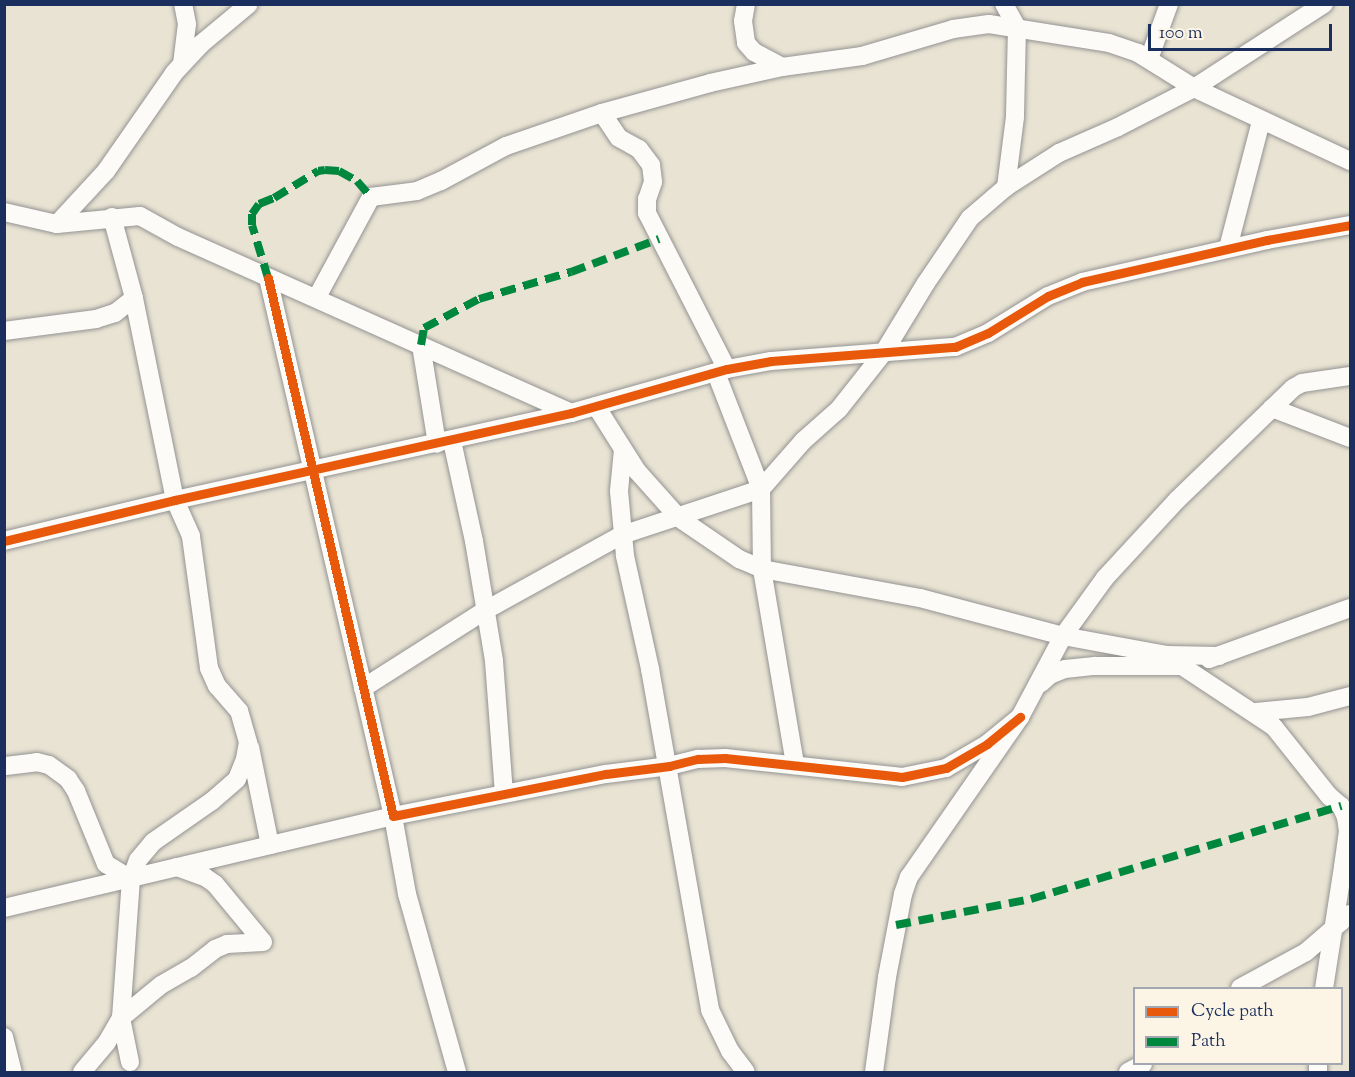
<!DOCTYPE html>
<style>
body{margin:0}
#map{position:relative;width:1355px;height:1077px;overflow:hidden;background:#e9e3d3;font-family:"Sorts Mill Goudy",serif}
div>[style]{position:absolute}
.roads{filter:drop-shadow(0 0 2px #939392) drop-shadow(0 0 2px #939392)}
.minor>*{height:18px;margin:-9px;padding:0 9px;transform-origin:9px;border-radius:9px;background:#fcfbf8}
.quiet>*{height:8px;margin-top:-4px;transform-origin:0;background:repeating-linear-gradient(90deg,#00873e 0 15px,transparent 0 23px)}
.cycleway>*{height:9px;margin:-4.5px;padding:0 4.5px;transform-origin:4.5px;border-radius:4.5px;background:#e8590c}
span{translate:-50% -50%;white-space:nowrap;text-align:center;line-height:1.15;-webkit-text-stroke:6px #fcf5e5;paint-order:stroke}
.frame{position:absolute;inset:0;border:6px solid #1b2f5e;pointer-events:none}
.legend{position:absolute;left:1133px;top:987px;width:210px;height:78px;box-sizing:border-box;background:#fcf5e5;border:2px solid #a2a6af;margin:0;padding:8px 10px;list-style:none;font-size:18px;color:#1b2f5e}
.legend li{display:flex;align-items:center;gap:12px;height:30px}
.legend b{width:30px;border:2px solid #a2a6af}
.scale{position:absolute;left:1148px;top:24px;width:184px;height:27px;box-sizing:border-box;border:3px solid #1b2f5e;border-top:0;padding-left:8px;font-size:18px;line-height:21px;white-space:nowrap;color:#1b2f5e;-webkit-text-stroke:4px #fcf5e5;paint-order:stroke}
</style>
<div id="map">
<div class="roads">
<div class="minor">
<i style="left:746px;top:4px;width:17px;rotate:100deg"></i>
<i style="left:743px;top:21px;width:22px;rotate:82deg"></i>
<i style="left:746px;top:43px;width:12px;rotate:48deg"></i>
<i style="left:754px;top:52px;width:32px;rotate:28deg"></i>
<i style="left:1004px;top:4px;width:26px;rotate:61deg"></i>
<i style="left:1017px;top:27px;width:90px;rotate:91.3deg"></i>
<i style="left:1015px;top:117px;width:71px;rotate:97.3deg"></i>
<i style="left:1149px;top:59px;width:59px;rotate:-70deg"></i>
<i style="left:182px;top:64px;width:40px;rotate:-82.9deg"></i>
<i style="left:187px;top:24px;width:20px;rotate:-101deg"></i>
<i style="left:602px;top:113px;width:30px;rotate:56deg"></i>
<i style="left:619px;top:138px;width:23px;rotate:29deg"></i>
<i style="left:639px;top:149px;width:20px;rotate:53deg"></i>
<i style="left:651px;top:165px;width:17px;rotate:83deg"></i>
<i style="left:653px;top:182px;width:18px;rotate:109deg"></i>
<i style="left:647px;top:199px;width:14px;rotate:90deg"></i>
<i style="left:647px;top:213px;width:175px;rotate:62.9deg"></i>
<i style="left:4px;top:212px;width:54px;rotate:12.8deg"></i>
<i style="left:57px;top:224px;width:83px;rotate:-5.5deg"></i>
<i style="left:140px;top:216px;width:43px;rotate:28.9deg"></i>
<i style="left:178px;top:237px;width:431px;rotate:24.1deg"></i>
<i style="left:57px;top:224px;width:72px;rotate:-47.2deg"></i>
<i style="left:106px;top:171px;width:119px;rotate:-55.2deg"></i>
<i style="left:174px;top:73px;width:40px;rotate:-47deg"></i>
<i style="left:201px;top:44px;width:62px;rotate:-39.8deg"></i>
<i style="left:1228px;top:248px;width:131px;rotate:-75.4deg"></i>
<i style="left:268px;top:278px;width:552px;rotate:76.92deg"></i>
<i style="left:393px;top:816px;width:217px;rotate:-11.2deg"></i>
<i style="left:606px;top:774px;width:64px;rotate:-7.2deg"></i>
<i style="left:669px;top:766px;width:30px;rotate:-14deg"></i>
<i style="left:698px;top:759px;width:27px;rotate:-2deg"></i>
<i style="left:725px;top:758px;width:178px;rotate:6.1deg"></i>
<i style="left:902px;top:777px;width:45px;rotate:-11.6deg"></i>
<i style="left:946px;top:768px;width:48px;rotate:-30.3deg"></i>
<i style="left:987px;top:744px;width:43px;rotate:-39.3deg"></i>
<i style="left:317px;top:297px;width:114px;rotate:-61.6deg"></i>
<i style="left:371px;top:197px;width:46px;rotate:-7.4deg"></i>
<i style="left:417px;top:191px;width:26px;rotate:-23deg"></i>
<i style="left:441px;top:181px;width:74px;rotate:-28.3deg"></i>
<i style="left:506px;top:146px;width:102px;rotate:-19deg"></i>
<i style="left:602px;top:113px;width:112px;rotate:-15.5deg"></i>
<i style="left:710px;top:83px;width:74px;rotate:-12.5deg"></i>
<i style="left:782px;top:67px;width:81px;rotate:-7.8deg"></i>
<i style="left:862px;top:56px;width:95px;rotate:-16.5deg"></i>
<i style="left:953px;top:29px;width:36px;rotate:-8deg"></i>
<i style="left:989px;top:24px;width:121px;rotate:9deg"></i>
<i style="left:1109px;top:43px;width:31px;rotate:19deg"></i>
<i style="left:1138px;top:53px;width:66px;rotate:32deg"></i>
<i style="left:1194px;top:88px;width:172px;rotate:25.1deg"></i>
<i style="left:4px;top:331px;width:93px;rotate:-7.4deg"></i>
<i style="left:96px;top:319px;width:20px;rotate:-18deg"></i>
<i style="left:115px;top:313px;width:24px;rotate:-38deg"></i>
<i style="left:421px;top:345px;width:100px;rotate:80.8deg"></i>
<i style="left:716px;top:373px;width:124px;rotate:68.8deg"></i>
<i style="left:761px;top:489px;width:80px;rotate:89.3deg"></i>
<i style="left:762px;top:569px;width:199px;rotate:80.4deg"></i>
<i style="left:596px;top:406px;width:77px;rotate:57.8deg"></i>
<i style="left:637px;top:471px;width:63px;rotate:48.2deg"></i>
<i style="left:679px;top:518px;width:73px;rotate:34.3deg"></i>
<i style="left:739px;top:559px;width:25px;rotate:23deg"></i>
<i style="left:762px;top:569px;width:161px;rotate:10.4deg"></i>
<i style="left:920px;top:598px;width:148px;rotate:14.9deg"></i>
<i style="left:1063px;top:636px;width:106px;rotate:10.4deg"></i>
<i style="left:1167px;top:655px;width:52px;rotate:1.1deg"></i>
<i style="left:1272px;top:408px;width:84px;rotate:21deg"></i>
<i style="left:452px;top:441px;width:102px;rotate:77.6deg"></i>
<i style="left:474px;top:541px;width:122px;rotate:80.5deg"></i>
<i style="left:494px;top:661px;width:133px;rotate:85.7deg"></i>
<i style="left:623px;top:450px;width:41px;rotate:95.6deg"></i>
<i style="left:619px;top:491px;width:65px;rotate:84.7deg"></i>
<i style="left:625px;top:556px;width:116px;rotate:77.5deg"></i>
<i style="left:650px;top:669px;width:346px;rotate:80deg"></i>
<i style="left:710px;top:1010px;width:46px;rotate:64deg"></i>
<i style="left:730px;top:1051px;width:26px;rotate:53deg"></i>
<i style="left:4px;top:541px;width:176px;rotate:-13.5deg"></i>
<i style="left:175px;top:500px;width:405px;rotate:-12.4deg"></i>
<i style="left:571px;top:413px;width:162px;rotate:-15.8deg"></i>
<i style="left:727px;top:369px;width:45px;rotate:-10.3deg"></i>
<i style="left:771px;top:361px;width:185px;rotate:-4.4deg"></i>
<i style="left:955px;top:347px;width:36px;rotate:-23deg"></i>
<i style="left:988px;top:333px;width:70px;rotate:-31.7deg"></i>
<i style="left:1048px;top:296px;width:37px;rotate:-22deg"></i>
<i style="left:1082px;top:282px;width:190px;rotate:-12.8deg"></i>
<i style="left:1267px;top:240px;width:84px;rotate:-10.2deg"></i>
<i style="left:1209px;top:659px;width:150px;rotate:-19.9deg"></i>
<i style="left:1182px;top:666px;width:110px;rotate:33.5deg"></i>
<i style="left:1274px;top:727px;width:88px;rotate:51.4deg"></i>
<i style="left:1329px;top:796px;width:16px;rotate:40deg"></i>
<i style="left:1341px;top:806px;width:12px;rotate:66deg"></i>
<i style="left:1346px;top:817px;width:14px;rotate:82deg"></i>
<i style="left:1348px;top:831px;width:36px;rotate:98deg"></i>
<i style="left:1343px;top:867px;width:122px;rotate:98.9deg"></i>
<i style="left:1041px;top:683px;width:12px;rotate:-42deg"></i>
<i style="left:1050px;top:675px;width:16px;rotate:-22deg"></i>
<i style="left:1065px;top:669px;width:30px;rotate:-6deg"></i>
<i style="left:1095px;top:666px;width:87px"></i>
<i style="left:363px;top:688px;width:146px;rotate:-32.4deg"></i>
<i style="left:486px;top:610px;width:155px;rotate:-28.9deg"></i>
<i style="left:622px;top:535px;width:146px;rotate:-18.3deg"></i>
<i style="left:761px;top:489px;width:64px;rotate:-48.8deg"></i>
<i style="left:803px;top:441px;width:48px;rotate:-41.6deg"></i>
<i style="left:839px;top:409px;width:73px;rotate:-51.7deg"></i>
<i style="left:884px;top:352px;width:81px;rotate:-58.7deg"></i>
<i style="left:926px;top:283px;width:78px;rotate:-55.9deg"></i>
<i style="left:970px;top:218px;width:48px;rotate:-40.7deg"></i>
<i style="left:1006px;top:187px;width:63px;rotate:-32.7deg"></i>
<i style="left:1059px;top:153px;width:64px;rotate:-23.8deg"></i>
<i style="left:1118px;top:127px;width:85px;rotate:-27.2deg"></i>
<i style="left:1194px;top:88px;width:155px;rotate:-32.9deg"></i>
<i style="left:1256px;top:712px;width:52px;rotate:-5.5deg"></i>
<i style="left:1308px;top:707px;width:43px;rotate:-14.7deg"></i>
<i style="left:250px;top:747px;width:100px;rotate:78.5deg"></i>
<i style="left:6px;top:766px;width:31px;rotate:-7deg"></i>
<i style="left:37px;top:762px;width:12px;rotate:14deg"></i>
<i style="left:49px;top:765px;width:24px;rotate:36deg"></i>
<i style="left:68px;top:779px;width:14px;rotate:56deg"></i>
<i style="left:76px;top:791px;width:79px;rotate:67.7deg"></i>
<i style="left:106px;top:864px;width:29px;rotate:31deg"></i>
<i style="left:177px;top:867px;width:30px;rotate:20deg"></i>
<i style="left:205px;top:877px;width:12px;rotate:35deg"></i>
<i style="left:215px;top:884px;width:75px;rotate:50.4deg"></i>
<i style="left:4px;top:908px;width:400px;rotate:-13.3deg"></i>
<i style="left:393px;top:816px;width:79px;rotate:79.8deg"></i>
<i style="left:407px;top:894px;width:185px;rotate:74.3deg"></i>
<i style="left:1240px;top:988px;width:75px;rotate:-28.6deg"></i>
<i style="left:1306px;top:952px;width:58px;rotate:-40.8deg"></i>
<i style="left:4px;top:1037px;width:36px;rotate:76deg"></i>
<i style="left:130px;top:1062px;width:45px;rotate:-101.6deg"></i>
<i style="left:121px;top:1018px;width:52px;rotate:-39.5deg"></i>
<i style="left:161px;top:985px;width:34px;rotate:-30deg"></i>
<i style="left:191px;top:968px;width:31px;rotate:-38deg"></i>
<i style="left:215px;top:949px;width:13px;rotate:-23deg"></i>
<i style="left:227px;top:944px;width:36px;rotate:-3deg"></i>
<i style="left:82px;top:1072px;width:39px;rotate:-50deg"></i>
<i style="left:107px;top:1042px;width:28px;rotate:-60deg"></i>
<i style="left:121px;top:1018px;width:139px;rotate:-85.9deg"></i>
<i style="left:131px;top:879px;width:20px;rotate:-70deg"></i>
<i style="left:138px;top:860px;width:23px;rotate:-50deg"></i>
<i style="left:153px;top:842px;width:72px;rotate:-34.8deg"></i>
<i style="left:212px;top:801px;width:33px;rotate:-41deg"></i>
<i style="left:237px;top:779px;width:22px;rotate:-68deg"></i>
<i style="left:245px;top:759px;width:17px;rotate:-80deg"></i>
<i style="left:248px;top:742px;width:32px;rotate:-106deg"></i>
<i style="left:239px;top:711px;width:33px;rotate:-131deg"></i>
<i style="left:217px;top:686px;width:20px;rotate:-114deg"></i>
<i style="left:209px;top:668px;width:133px;rotate:-97.8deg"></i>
<i style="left:191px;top:536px;width:39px;rotate:-114deg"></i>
<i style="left:175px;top:500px;width:206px;rotate:-101.5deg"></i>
<i style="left:134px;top:298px;width:84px;rotate:-105.2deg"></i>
<i style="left:874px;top:1072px;width:96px;rotate:-82.2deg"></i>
<i style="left:887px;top:977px;width:85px;rotate:-79.1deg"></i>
<i style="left:903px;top:894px;width:18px;rotate:-71deg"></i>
<i style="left:909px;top:877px;width:195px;rotate:-55.2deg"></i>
<i style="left:1020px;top:717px;width:92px;rotate:-62deg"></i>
<i style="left:1063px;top:636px;width:72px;rotate:-54.1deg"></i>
<i style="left:1105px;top:578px;width:106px;rotate:-47.3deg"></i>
<i style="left:1177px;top:500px;width:161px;rotate:-44deg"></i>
<i style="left:1293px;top:388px;width:10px;rotate:-29deg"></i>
<i style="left:1302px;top:383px;width:49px;rotate:-8.3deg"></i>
<i style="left:1128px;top:1072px;width:17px;rotate:-28deg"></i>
<i style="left:1318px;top:1072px;width:8px;rotate:-90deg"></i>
</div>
</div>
<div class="quiet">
<i style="left:268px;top:278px;width:55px;rotate:-106.8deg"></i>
<i style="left:252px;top:225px;width:11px;rotate:-90deg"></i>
<i style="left:252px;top:214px;width:12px;rotate:-55deg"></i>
<i style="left:259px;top:204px;width:16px;rotate:-22deg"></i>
<i style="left:274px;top:198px;width:52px;rotate:-31.5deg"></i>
<i style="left:318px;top:171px;width:7px;rotate:-8deg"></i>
<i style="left:325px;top:170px;width:14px;rotate:4deg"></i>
<i style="left:339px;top:171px;width:21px;rotate:29deg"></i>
<i style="left:357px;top:181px;width:21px;rotate:49deg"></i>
<i style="left:421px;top:345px;width:17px;rotate:-80deg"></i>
<i style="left:424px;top:328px;width:62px;rotate:-27.8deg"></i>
<i style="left:479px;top:299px;width:96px;rotate:-16.4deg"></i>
<i style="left:571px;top:272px;width:94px;rotate:-20.6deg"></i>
<i style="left:896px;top:925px;width:137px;rotate:-10.9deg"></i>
<i style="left:1031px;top:899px;width:324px;rotate:-16.7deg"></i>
</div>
<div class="cycleway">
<i style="left:268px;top:278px;width:552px;rotate:76.92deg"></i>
<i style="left:393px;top:816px;width:217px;rotate:-11.2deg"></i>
<i style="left:606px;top:774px;width:64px;rotate:-7.2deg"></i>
<i style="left:669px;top:766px;width:30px;rotate:-14deg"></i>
<i style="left:698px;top:759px;width:27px;rotate:-2deg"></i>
<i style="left:725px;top:758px;width:178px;rotate:6.1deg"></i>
<i style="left:902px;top:777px;width:45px;rotate:-11.6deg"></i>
<i style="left:946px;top:768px;width:48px;rotate:-30.3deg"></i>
<i style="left:987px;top:744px;width:43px;rotate:-39.3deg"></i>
<i style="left:4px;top:541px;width:176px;rotate:-13.5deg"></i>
<i style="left:175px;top:500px;width:405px;rotate:-12.4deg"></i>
<i style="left:571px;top:413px;width:162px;rotate:-15.8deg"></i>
<i style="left:727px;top:369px;width:45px;rotate:-10.3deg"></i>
<i style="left:771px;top:361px;width:185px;rotate:-4.4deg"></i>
<i style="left:955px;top:347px;width:36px;rotate:-23deg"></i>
<i style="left:988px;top:333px;width:70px;rotate:-31.7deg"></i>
<i style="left:1048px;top:296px;width:37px;rotate:-22deg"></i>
<i style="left:1082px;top:282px;width:190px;rotate:-12.8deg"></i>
<i style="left:1267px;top:240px;width:84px;rotate:-10.2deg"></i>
</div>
<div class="frame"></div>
<ul class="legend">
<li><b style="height:8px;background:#e8590c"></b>Cycle path</li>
<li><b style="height:8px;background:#00873e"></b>Path</li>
</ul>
<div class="scale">100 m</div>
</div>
